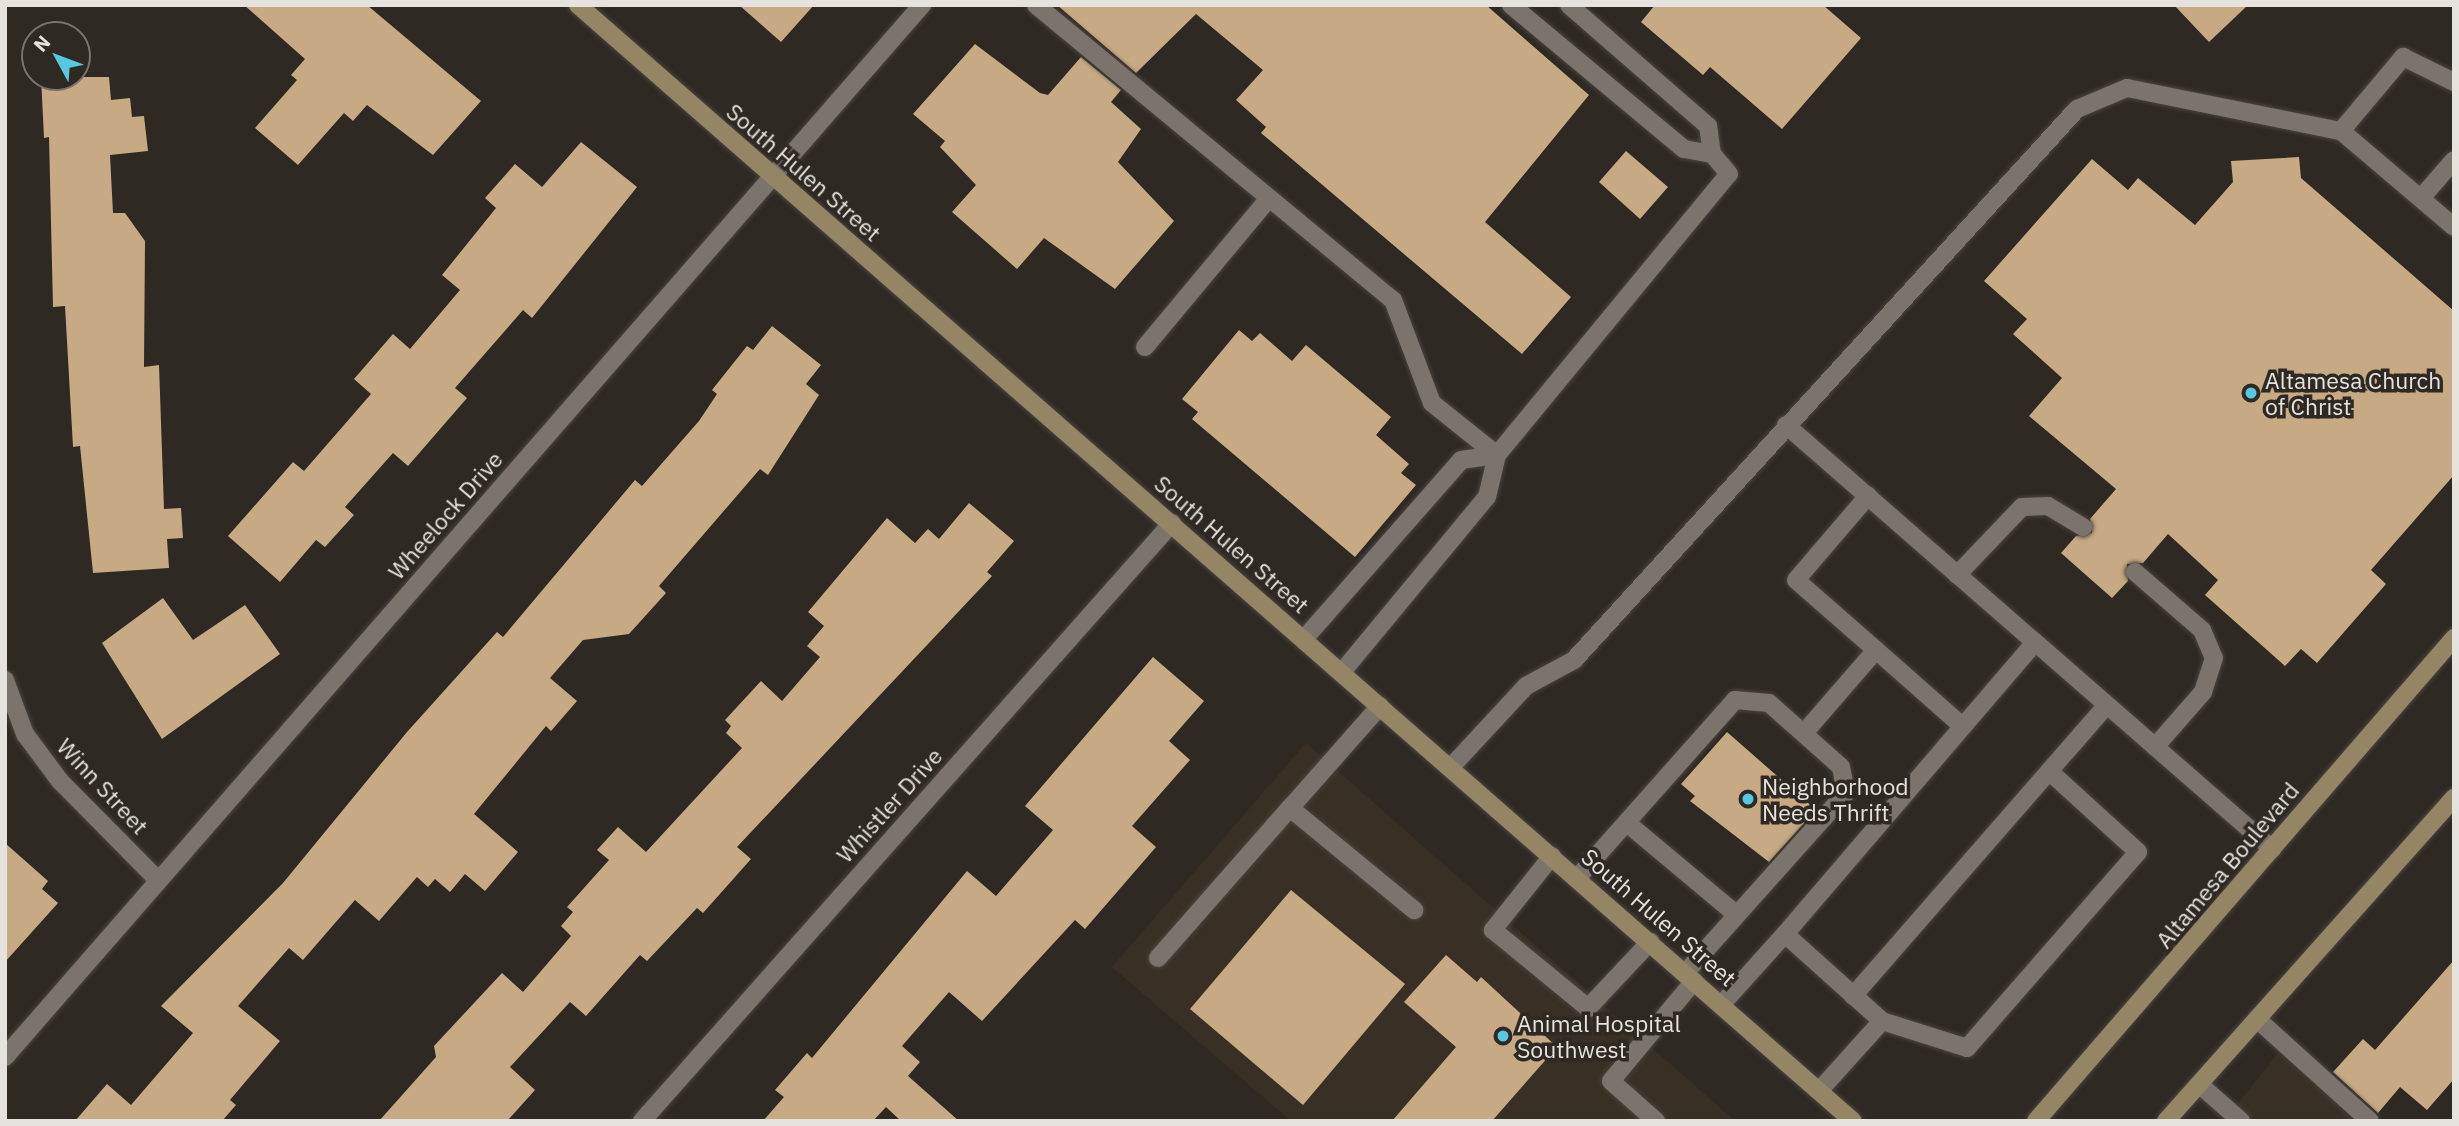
<!DOCTYPE html>
<style>
body{margin:0}
#map{position:relative;width:2459px;height:1126px;overflow:hidden;background:#2e2923;font-family:"IBM Plex Sans",sans-serif}
div>[style]{position:absolute}
.built>*{inset:0;background:#393025}
.building>*{inset:0;background:#c7aa83}
.roads{filter:drop-shadow(0 0 2px #48443f) drop-shadow(0 0 2px #48443f)}
.service>*{height:18px;margin:-9px;padding:0 9px;transform-origin:9px;border-radius:9px;background:#7a746d}
.minor>*{height:18px;margin:-9px;padding:0 9px;transform-origin:9px;border-radius:9px;background:#7a746d}
.secondary>*{height:18px;margin:-9px;padding:0 9px;transform-origin:9px;border-radius:9px;background:#948565}
.dots>*{width:19px;height:19px;translate:-50% -50%;box-sizing:border-box;border:4px solid #2e2923;border-radius:50%}
span{translate:-50% -50%;white-space:nowrap;text-align:center;line-height:1.15;-webkit-text-stroke:7px #2e2923;paint-order:stroke}
.street-label{font-size:23px;color:#e6e3df}
.poi-label{font-size:23px;color:#e6e3df}
.left{translate:0 -50%;text-align:left}
.frame{position:absolute;inset:0;border:7px solid #e6e3df;pointer-events:none}
.north{position:absolute;left:21px;top:21px;width:70px;height:70px;box-sizing:border-box;background:#2e2923;border:2px solid #78736e;border-radius:50%;rotate:311deg;font-size:19px;font-weight:700;line-height:28px;text-align:center;color:#e6e3df}
.north::after{content:'';display:block;margin:auto;width:24px;height:32px;background:#56c9e1;clip-path:polygon(50% 0,100% 100%,50% 72%,0 100%)}
</style>
<div id="map">
<div class="built">
<i style="clip-path:polygon(1306px 743px,1735px 1121px,1291px 1121px,1112px 967px)"></i>
<i style="clip-path:polygon(2278px 1053px,2354px 1121px,2224px 1121px)"></i>
</div>
<div class="building">
<i style="clip-path:polygon(244px 5px,367px 5px,481px 101px,433px 155px,367px 105px,353px 121px,344px 113px,298px 165px,255px 128px,297px 80px,291px 75px,305px 59px)"></i>
<i style="clip-path:polygon(739px 5px,814px 5px,781px 42px)"></i>
<i style="clip-path:polygon(1057px 5px,1486px 5px,1589px 95px,1485px 222px,1571px 297px,1522px 354px,1261px 133px,1266px 127px,1236px 100px,1263px 70px,1196px 14px,1136px 73px)"></i>
<i style="clip-path:polygon(1655px 5px,1823px 5px,1861px 38px,1782px 129px,1710px 67px,1703px 75px,1641px 22px)"></i>
<i style="clip-path:polygon(2174px 5px,2248px 5px,2209px 42px)"></i>
<i style="clip-path:polygon(975px 44px,1040px 93px,1048px 95px,1081px 57px,1121px 90px,1111px 102px,1141px 129px,1118px 162px,1174px 221px,1115px 289px,1044px 238px,1017px 269px,952px 212px,976px 185px,940px 147px,945px 141px,913px 114px)"></i>
<i style="clip-path:polygon(41px 77px,109px 77px,111px 100px,130px 98px,132px 117px,144px 116px,148px 151px,110px 155px,113px 213px,125px 213px,145px 241px,144px 367px,159px 365px,164px 509px,181px 508px,183px 538px,167px 539px,169px 568px,93px 573px,80px 446px,73px 447px,65px 306px,53px 307px,49px 137px,44px 138px)"></i>
<i style="clip-path:polygon(581px 142px,637px 187px,532px 318px,523px 310px,455px 388px,467px 398px,408px 466px,393px 453px,345px 507px,354px 515px,325px 547px,316px 540px,280px 582px,228px 536px,293px 462px,304px 471px,371px 394px,354px 379px,393px 334px,410px 349px,460px 290px,442px 275px,496px 208px,485px 198px,515px 164px,542px 187px)"></i>
<i style="clip-path:polygon(1626px 151px,1668px 187px,1640px 219px,1599px 182px)"></i>
<i style="clip-path:polygon(2299px 157px,2301px 178px,2454px 311px,2454px 475px,2371px 570px,2386px 584px,2317px 663px,2301px 649px,2285px 666px,2205px 595px,2218px 580px,2168px 534px,2143px 563px,2127px 564px,2128px 581px,2112px 598px,2061px 553px,2076px 536px,2092px 533px,2090px 519px,2116px 489px,2029px 416px,2062px 378px,2013px 334px,2027px 319px,1984px 281px,2092px 159px,2128px 190px,2138px 178px,2195px 225px,2233px 182px,2231px 161px)"></i>
<i style="clip-path:polygon(772px 326px,821px 365px,806px 384px,819px 395px,768px 475px,760px 469px,659px 586px,666px 593px,629px 634px,583px 640px,550px 678px,577px 701px,551px 731px,546px 726px,474px 814px,518px 852px,485px 891px,465px 874px,450px 892px,435px 879px,428px 887px,417px 877px,379px 921px,355px 900px,303px 960px,289px 948px,238px 1006px,280px 1041px,230px 1100px,236px 1105px,222px 1121px,75px 1121px,107px 1084px,131px 1105px,193px 1033px,161px 1006px,283px 883px,407px 732px,497px 632px,503px 637px,635px 480px,642px 486px,699px 421px,717px 394px,712px 390px,747px 346px,753px 350px)"></i>
<i style="clip-path:polygon(1239px 330px,1252px 341px,1260px 333px,1292px 361px,1306px 345px,1391px 417px,1376px 435px,1409px 464px,1401px 473px,1416px 485px,1355px 557px,1192px 419px,1198px 412px,1182px 399px)"></i>
<i style="clip-path:polygon(969px 503px,1014px 541px,987px 572px,992px 576px,737px 847px,751px 859px,703px 913px,697px 908px,647px 961px,640px 955px,586px 1016px,570px 1002px,510px 1067px,535px 1090px,507px 1121px,379px 1121px,436px 1057px,434px 1046px,502px 973px,523px 992px,571px 936px,561px 926px,573px 912px,567px 907px,609px 860px,597px 850px,618px 827px,646px 852px,742px 748px,726px 733px,731px 726px,725px 720px,761px 681px,782px 701px,820px 657px,807px 646px,824px 626px,808px 612px,887px 518px,915px 543px,928px 529px,939px 539px)"></i>
<i style="clip-path:polygon(163px 598px,193px 640px,245px 605px,280px 654px,162px 739px,102px 643px)"></i>
<i style="clip-path:polygon(1153px 657px,1204px 701px,1169px 741px,1190px 760px,1132px 826px,1156px 847px,1085px 929px,1075px 920px,982px 1021px,949px 992px,902px 1046px,920px 1062px,908px 1076px,959px 1121px,901px 1121px,886px 1107px,873px 1121px,763px 1121px,784px 1097px,775px 1090px,807px 1053px,812px 1058px,967px 871px,996px 896px,1053px 830px,1025px 806px)"></i>
<i style="clip-path:polygon(1727px 732px,1816px 810px,1769px 862px,1690px 801px,1695px 796px,1681px 784px)"></i>
<i style="clip-path:polygon(5px 843px,48px 881px,42px 889px,58px 903px,5px 962px)"></i>
<i style="clip-path:polygon(1291px 890px,1405px 984px,1303px 1105px,1190px 1009px)"></i>
<i style="clip-path:polygon(1446px 955px,1477px 982px,1481px 977px,1557px 1047px,1492px 1121px,1392px 1121px,1456px 1047px,1404px 1002px)"></i>
<i style="clip-path:polygon(2454px 960px,2454px 1079px,2427px 1110px,2400px 1087px,2378px 1113px,2333px 1072px,2363px 1039px,2375px 1050px)"></i>
</div>
<div class="roads">
<div class="service">
<i style="left:1036px;top:5px;width:463px;rotate:39.6deg"></i>
<i style="left:1393px;top:300px;width:110px;rotate:69.3deg"></i>
<i style="left:1432px;top:403px;width:83px;rotate:38.7deg"></i>
<i style="left:1511px;top:5px;width:225px;rotate:39.8deg"></i>
<i style="left:1684px;top:149px;width:28px;rotate:10deg"></i>
<i style="left:2341px;top:131px;width:97px;rotate:-50deg"></i>
<i style="left:2403px;top:57px;width:57px;rotate:26.1deg"></i>
<i style="left:2421px;top:198px;width:50px;rotate:-49deg"></i>
<i style="left:1145px;top:347px;width:194px;rotate:-50.2deg"></i>
<i style="left:1786px;top:425px;width:330px;rotate:41.1deg"></i>
<i style="left:2135px;top:572px;width:89px;rotate:40.9deg"></i>
<i style="left:2202px;top:630px;width:30px;rotate:67deg"></i>
<i style="left:2214px;top:658px;width:36px;rotate:108deg"></i>
<i style="left:2203px;top:692px;width:73px;rotate:131.1deg"></i>
<i style="left:1957px;top:575px;width:94px;rotate:-46.3deg"></i>
<i style="left:2022px;top:507px;width:26px;rotate:-2deg"></i>
<i style="left:2048px;top:506px;width:41px;rotate:31deg"></i>
<i style="left:1304px;top:639px;width:238px;rotate:-48.7deg"></i>
<i style="left:1461px;top:460px;width:36px;rotate:-8deg"></i>
<i style="left:1876px;top:650px;width:113px;rotate:41.4deg"></i>
<i style="left:1342px;top:672px;width:227px;rotate:-50.4deg"></i>
<i style="left:1487px;top:497px;width:43px;rotate:-76.6deg"></i>
<i style="left:1497px;top:455px;width:364px;rotate:-50.5deg"></i>
<i style="left:1729px;top:174px;width:26px;rotate:-130deg"></i>
<i style="left:1712px;top:154px;width:28px;rotate:-98deg"></i>
<i style="left:1708px;top:126px;width:184px;rotate:-139deg"></i>
<i style="left:1380px;top:706px;width:136px;rotate:131.4deg"></i>
<i style="left:1290px;top:808px;width:161px;rotate:39.4deg"></i>
<i style="left:1804px;top:733px;width:110px;rotate:-49.1deg"></i>
<i style="left:1876px;top:650px;width:106px;rotate:-138.8deg"></i>
<i style="left:1796px;top:580px;width:111px;rotate:-49.4deg"></i>
<i style="left:1451px;top:767px;width:110px;rotate:-47.2deg"></i>
<i style="left:1526px;top:686px;width:55px;rotate:-28.4deg"></i>
<i style="left:1574px;top:660px;width:746px;rotate:-47.61deg"></i>
<i style="left:2077px;top:109px;width:54px;rotate:-22.8deg"></i>
<i style="left:2127px;top:88px;width:218px;rotate:11.4deg"></i>
<i style="left:2341px;top:131px;width:148px;rotate:40.3deg"></i>
<i style="left:1627px;top:823px;width:143px;rotate:39.9deg"></i>
<i style="left:1552px;top:856px;width:95px;rotate:128.6deg"></i>
<i style="left:1493px;top:930px;width:123px;rotate:39.4deg"></i>
<i style="left:1588px;top:1008px;width:91px;rotate:-46.8deg"></i>
<i style="left:1577px;top:878px;width:238px;rotate:-48.4deg"></i>
<i style="left:1735px;top:700px;width:34px;rotate:5deg"></i>
<i style="left:1769px;top:703px;width:96px;rotate:41.6deg"></i>
<i style="left:1841px;top:767px;width:26px;rotate:79deg"></i>
<i style="left:1846px;top:793px;width:241px;rotate:131.8deg"></i>
<i style="left:1158px;top:958px;width:200px;rotate:-48.7deg"></i>
<i style="left:1853px;top:996px;width:386px;rotate:-48.9deg"></i>
<i style="left:1721px;top:1005px;width:96px;rotate:-48deg"></i>
<i style="left:2257px;top:1019px;width:152px;rotate:42.1deg"></i>
<i style="left:1882px;top:1021px;width:89px;rotate:17.6deg"></i>
<i style="left:1967px;top:1048px;width:260px;rotate:-48.9deg"></i>
<i style="left:2138px;top:852px;width:120px;rotate:-137.7deg"></i>
<i style="left:2199px;top:1084px;width:56px;rotate:41.4deg"></i>
<i style="left:1819px;top:1091px;width:94px;rotate:-48deg"></i>
<i style="left:1882px;top:1021px;width:130px;rotate:-138.1deg"></i>
<i style="left:1785px;top:934px;width:384px;rotate:-49.4deg"></i>
<i style="left:2035px;top:642px;width:315px;rotate:41.1deg"></i>
<i style="left:1656px;top:1121px;width:60px;rotate:-138.4deg"></i>
<i style="left:1611px;top:1081px;width:130px;rotate:-50.3deg"></i>
</div>
<div class="minor">
<i style="left:5px;top:680px;width:58px;rotate:69.7deg"></i>
<i style="left:25px;top:734px;width:59px;rotate:53.3deg"></i>
<i style="left:60px;top:781px;width:139px;rotate:45.3deg"></i>
<i style="left:5px;top:1057px;width:1396px;rotate:-48.92deg"></i>
<i style="left:642px;top:1121px;width:799px;rotate:-48.45deg"></i>
</div>
<div class="secondary">
<i style="left:578px;top:5px;width:1694px;rotate:41.2deg"></i>
<i style="left:2036px;top:1121px;width:639px;rotate:-49.13deg"></i>
<i style="left:2166px;top:1121px;width:433px;rotate:-48.3deg"></i>
</div>
</div>
<div class="dots">
<i style="left:2251px;top:393px;background:#56c9e1"></i>
<i style="left:1748px;top:799px;background:#56c9e1"></i>
<i style="left:1503px;top:1036px;background:#56c9e1"></i>
</div>
<div class="street-label">
<span style="left:804px;top:172px;rotate:41deg">South Hulen Street</span>
<span style="left:445px;top:515px;rotate:-49deg">Wheelock Drive</span>
<span style="left:1232px;top:544px;rotate:41deg">South Hulen Street</span>
<span style="left:103px;top:786px;rotate:47deg">Winn Street</span>
<span style="left:889px;top:805px;rotate:-48deg">Whistler Drive</span>
<span style="left:2227px;top:865px;rotate:-50deg">Altamesa Boulevard</span>
<span style="left:1659px;top:917px;rotate:41deg">South Hulen Street</span>
</div>
<div class="poi-label">
<span class="left" style="left:2265px;top:393px">Altamesa Church<br>of Christ</span>
<span class="left" style="left:1762px;top:799px">Neighborhood<br>Needs Thrift</span>
<span class="left" style="left:1517px;top:1036px">Animal Hospital<br>Southwest</span>
</div>
<div class="frame"></div>
<div class="north">N</div>
</div>
